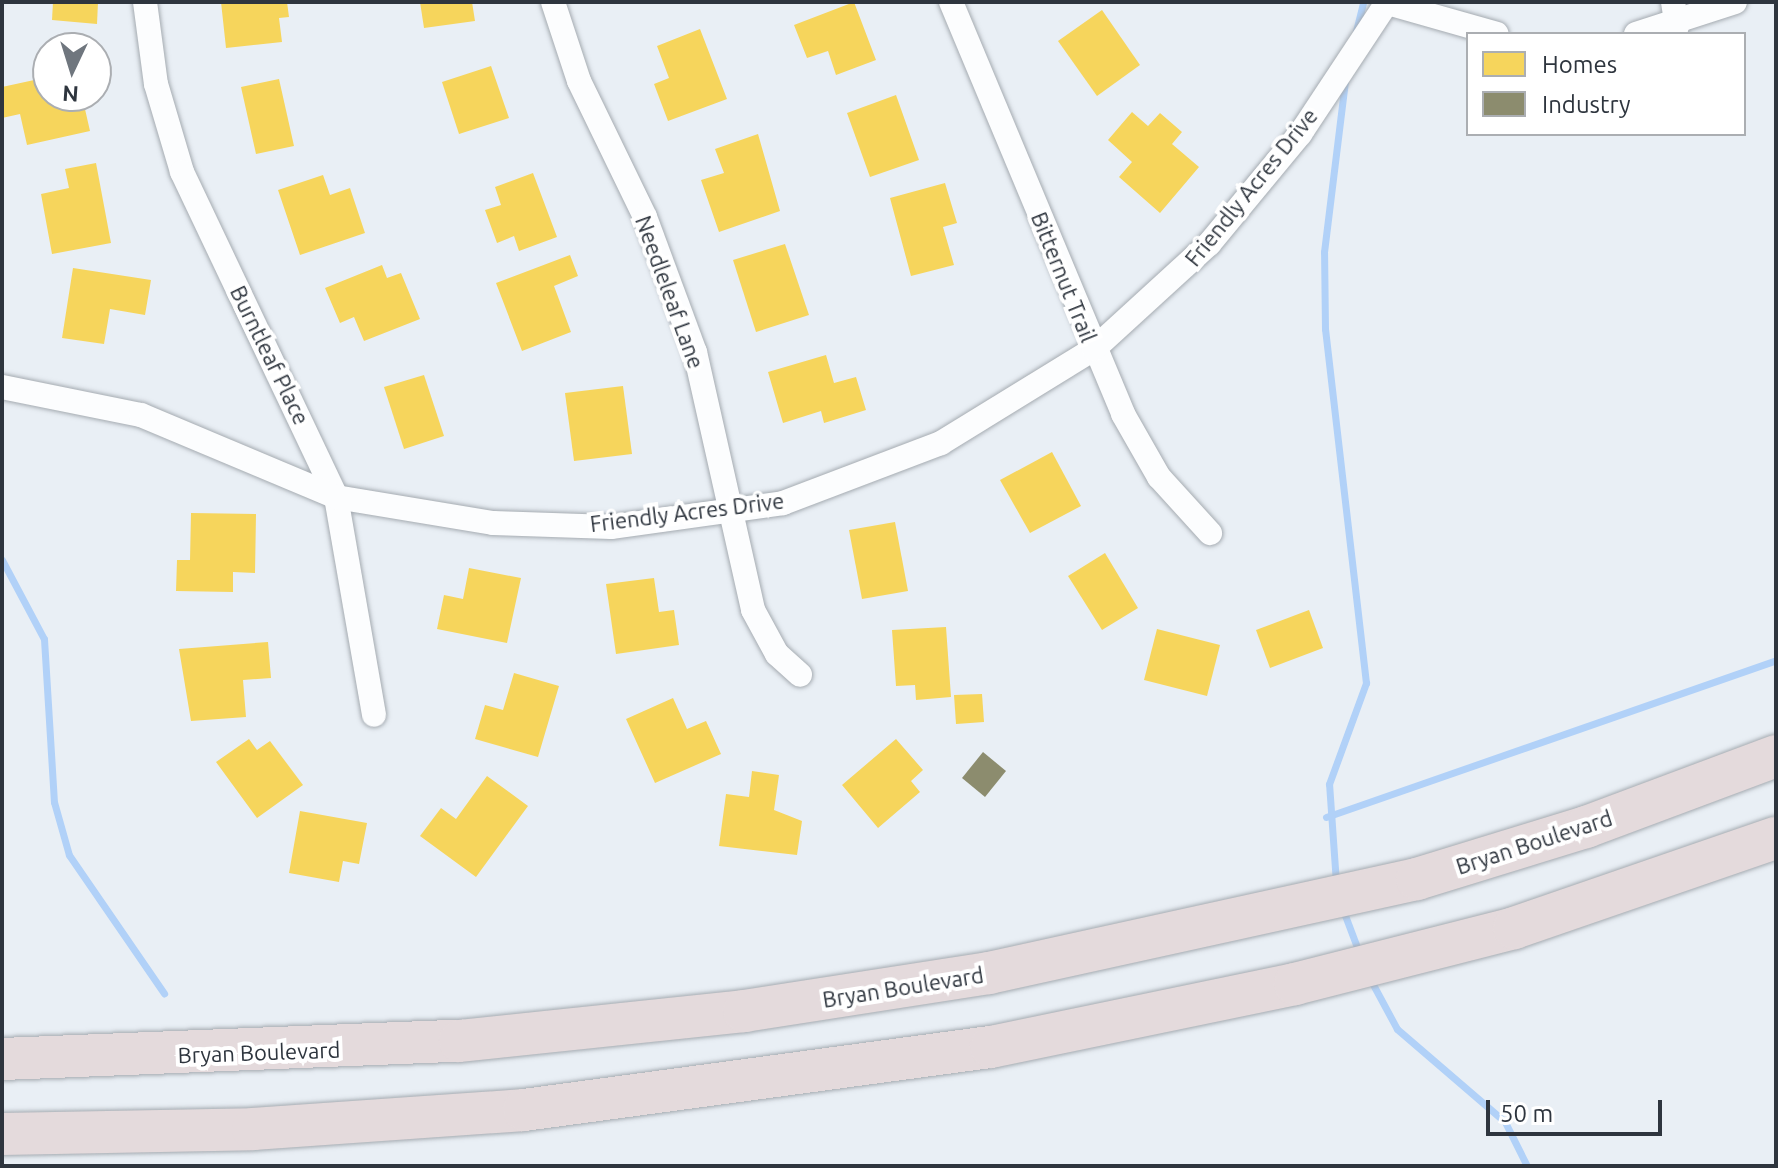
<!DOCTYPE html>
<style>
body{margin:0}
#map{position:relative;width:1778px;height:1168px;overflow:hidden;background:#e9eff5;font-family:Ubuntu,sans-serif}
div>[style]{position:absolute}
.homes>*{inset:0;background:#f6d55c}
.industry>*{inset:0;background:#8c8c6e}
.stream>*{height:7px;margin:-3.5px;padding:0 3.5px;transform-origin:3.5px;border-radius:3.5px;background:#b1d1f8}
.roads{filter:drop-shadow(0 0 2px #a5abb1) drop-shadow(0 0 2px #a5abb1)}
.street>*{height:24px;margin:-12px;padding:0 12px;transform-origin:12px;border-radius:12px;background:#fcfdfe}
.highway>*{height:42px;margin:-21px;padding:0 21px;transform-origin:21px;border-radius:21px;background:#e4dadc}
span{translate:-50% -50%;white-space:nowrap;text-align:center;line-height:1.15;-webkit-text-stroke:8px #fff;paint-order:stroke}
.street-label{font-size:22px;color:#2e353e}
.frame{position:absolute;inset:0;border:4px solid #2e353e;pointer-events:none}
.legend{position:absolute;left:1466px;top:32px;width:280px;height:104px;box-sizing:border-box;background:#fff;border:2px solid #abaeb2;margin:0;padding:10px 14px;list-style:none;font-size:24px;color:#2e353e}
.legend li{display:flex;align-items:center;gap:16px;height:40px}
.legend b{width:40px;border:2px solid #abaeb2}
.north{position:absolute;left:32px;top:32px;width:80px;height:80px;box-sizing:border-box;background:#fff;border:2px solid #abaeb2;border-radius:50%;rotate:184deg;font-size:22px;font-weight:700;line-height:32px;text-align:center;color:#2e353e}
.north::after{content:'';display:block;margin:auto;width:28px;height:36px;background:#6f767e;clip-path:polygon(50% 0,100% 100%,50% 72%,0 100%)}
.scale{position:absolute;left:1486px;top:1100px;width:176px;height:36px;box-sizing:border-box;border:4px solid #2e353e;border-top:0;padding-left:10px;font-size:24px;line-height:28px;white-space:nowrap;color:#2e353e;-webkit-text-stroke:6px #fff;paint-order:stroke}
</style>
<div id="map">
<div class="homes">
<i style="clip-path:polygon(53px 2px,98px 2px,97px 24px,52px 20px)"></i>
<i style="clip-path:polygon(221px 2px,287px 2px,289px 17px,279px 18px,282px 42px,226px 48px)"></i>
<i style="clip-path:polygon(420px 2px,472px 2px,475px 21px,424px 28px)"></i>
<i style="clip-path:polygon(854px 2px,876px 60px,836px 75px,828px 51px,807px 58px,794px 25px)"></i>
<i style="clip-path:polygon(1102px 10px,1140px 65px,1097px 96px,1058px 41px)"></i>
<i style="clip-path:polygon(700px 29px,727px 99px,668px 121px,654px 84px,669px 78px,657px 46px)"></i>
<i style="clip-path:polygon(491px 66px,509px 118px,459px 134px,442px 82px)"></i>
<i style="clip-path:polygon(48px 77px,48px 96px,82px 96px,90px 131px,27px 145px,20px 114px,2px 118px,2px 87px)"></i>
<i style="clip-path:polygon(279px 79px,294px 146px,256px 154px,241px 87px)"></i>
<i style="clip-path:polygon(896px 95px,919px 160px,870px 177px,847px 113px)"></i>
<i style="clip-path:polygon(1132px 112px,1148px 126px,1160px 113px,1182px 132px,1172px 144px,1199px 167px,1160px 213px,1119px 177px,1132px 162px,1108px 140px)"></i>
<i style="clip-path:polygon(758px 134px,780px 211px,719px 232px,701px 180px,724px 173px,715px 149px)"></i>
<i style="clip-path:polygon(96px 163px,111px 243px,52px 254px,41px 194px,69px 188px,65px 169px)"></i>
<i style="clip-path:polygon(533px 173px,557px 237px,519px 251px,514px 236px,497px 243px,485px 210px,501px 205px,495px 187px)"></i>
<i style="clip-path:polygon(323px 175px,330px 195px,350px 188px,365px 233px,300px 255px,278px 190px)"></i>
<i style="clip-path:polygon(945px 183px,957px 223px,943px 227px,954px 265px,911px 276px,890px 198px)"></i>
<i style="clip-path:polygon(785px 244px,809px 315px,756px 332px,733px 260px)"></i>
<i style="clip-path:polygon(570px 255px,578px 276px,554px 286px,571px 332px,522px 351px,496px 283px)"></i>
<i style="clip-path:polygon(382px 265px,387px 278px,401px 273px,420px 319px,364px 341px,354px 317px,340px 323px,325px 288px)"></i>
<i style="clip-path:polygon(73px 268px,151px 280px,145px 315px,110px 309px,104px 344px,62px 338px)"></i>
<i style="clip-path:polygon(826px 355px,834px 383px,856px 377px,866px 410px,824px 423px,821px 411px,783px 423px,768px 372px)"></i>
<i style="clip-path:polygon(424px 375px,444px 436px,404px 449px,384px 387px)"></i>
<i style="clip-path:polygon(623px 386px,632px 454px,574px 461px,565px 393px)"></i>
<i style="clip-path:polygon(1052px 452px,1081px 506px,1030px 533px,1000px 480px)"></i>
<i style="clip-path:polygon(191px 513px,256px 514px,255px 573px,233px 572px,233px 592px,176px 591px,177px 560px,190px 560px)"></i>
<i style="clip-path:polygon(895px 522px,908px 591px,862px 599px,849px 530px)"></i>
<i style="clip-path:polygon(1105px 553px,1138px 608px,1102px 630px,1068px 576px)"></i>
<i style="clip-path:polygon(469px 568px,521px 578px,507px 643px,437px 629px,444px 595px,463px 599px)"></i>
<i style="clip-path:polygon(654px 578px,659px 612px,674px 610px,679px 645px,616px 654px,606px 584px)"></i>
<i style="clip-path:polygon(1309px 610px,1323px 648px,1270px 668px,1256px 630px)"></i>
<i style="clip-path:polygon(946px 627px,951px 697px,916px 700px,915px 685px,896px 686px,892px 630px)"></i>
<i style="clip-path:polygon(1157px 629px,1220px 645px,1207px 696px,1144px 680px)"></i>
<i style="clip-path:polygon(268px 642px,271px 678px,243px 680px,246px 717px,191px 721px,179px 649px)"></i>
<i style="clip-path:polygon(514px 673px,559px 686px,538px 757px,475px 739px,485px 705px,503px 710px)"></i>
<i style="clip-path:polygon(982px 694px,984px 722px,956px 724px,954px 695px)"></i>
<i style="clip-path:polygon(673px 698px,687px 729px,706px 721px,721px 754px,655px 783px,626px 719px)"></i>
<i style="clip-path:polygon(249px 739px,257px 750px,270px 741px,303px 785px,257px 818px,216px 762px)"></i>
<i style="clip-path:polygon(896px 739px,923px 770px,911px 781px,920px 792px,878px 828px,842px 785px)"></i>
<i style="clip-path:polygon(752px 771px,779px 775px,774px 810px,802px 821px,797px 855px,719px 846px,726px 794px,749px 797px)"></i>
<i style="clip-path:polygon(487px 776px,528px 806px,476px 877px,420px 836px,441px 808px,456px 819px)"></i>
<i style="clip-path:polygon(300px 811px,367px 823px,359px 864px,343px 861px,339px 882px,289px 873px)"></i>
</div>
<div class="industry">
<i style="clip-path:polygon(983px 752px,1006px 771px,985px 797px,962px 778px)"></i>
</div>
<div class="stream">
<i style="left:1356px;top:31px;width:30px;rotate:-76deg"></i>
<i style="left:2px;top:560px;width:89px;rotate:62deg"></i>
<i style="left:44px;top:639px;width:163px;rotate:86.5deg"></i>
<i style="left:54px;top:802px;width:55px;rotate:74.2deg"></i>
<i style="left:69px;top:855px;width:168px;rotate:55.5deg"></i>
<i style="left:1326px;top:817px;width:477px;rotate:-19.2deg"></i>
<i style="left:1336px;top:883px;width:99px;rotate:-94deg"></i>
<i style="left:1329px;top:784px;width:108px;rotate:-69.9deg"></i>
<i style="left:1366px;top:683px;width:356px;rotate:-96.6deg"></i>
<i style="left:1325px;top:329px;width:77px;rotate:-90.7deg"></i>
<i style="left:1324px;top:252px;width:171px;rotate:-83deg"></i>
<i style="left:1343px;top:910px;width:48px;rotate:69.3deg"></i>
<i style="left:1369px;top:977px;width:59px;rotate:61.7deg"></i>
<i style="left:1397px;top:1029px;width:143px;rotate:40.7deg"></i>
<i style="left:1505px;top:1122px;width:49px;rotate:63.4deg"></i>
</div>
<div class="roads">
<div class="street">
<i style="left:145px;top:2px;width:83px;rotate:82.4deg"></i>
<i style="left:156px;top:84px;width:92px;rotate:73.5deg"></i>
<i style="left:182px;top:172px;width:360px;rotate:64.6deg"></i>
<i style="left:336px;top:497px;width:221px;rotate:80.1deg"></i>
<i style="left:553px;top:2px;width:83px;rotate:71.8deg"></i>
<i style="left:579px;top:81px;width:151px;rotate:64.1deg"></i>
<i style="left:645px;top:217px;width:144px;rotate:69.7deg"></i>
<i style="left:695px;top:352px;width:264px;rotate:77.3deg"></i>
<i style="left:753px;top:610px;width:50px;rotate:61.4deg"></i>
<i style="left:777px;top:654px;width:31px;rotate:42deg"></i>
<i style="left:951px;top:2px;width:446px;rotate:67.3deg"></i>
<i style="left:1123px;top:414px;width:73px;rotate:60.3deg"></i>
<i style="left:1159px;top:477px;width:76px;rotate:47.7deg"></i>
<i style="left:1384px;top:2px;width:117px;rotate:15.8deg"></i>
<i style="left:1673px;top:2px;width:25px;rotate:81deg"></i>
<i style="left:1636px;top:34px;width:104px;rotate:-17.9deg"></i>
<i style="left:2px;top:387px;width:142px;rotate:11.4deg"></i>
<i style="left:141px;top:415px;width:212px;rotate:22.8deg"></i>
<i style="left:336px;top:497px;width:159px;rotate:9.4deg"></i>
<i style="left:493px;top:523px;width:118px;rotate:1.9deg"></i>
<i style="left:611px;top:527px;width:174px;rotate:-7.9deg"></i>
<i style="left:783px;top:503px;width:169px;rotate:-20.8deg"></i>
<i style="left:941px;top:443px;width:180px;rotate:-31.6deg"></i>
<i style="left:1094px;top:349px;width:156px;rotate:-42.4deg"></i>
<i style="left:1209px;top:244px;width:143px;rotate:-50.4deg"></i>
<i style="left:1300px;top:134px;width:156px;rotate:-56.5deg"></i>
</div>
<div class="highway">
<i style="left:2px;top:1059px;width:458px;rotate:-2.3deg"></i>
<i style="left:460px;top:1041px;width:286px;rotate:-6deg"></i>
<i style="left:744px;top:1011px;width:248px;rotate:-8.8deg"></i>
<i style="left:989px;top:973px;width:438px;rotate:-12.4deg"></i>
<i style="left:1417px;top:879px;width:177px;rotate:-17.1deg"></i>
<i style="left:1586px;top:827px;width:203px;rotate:-20.5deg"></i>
<i style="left:2px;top:1134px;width:251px;rotate:-1.1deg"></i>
<i style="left:253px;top:1129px;width:272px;rotate:-4deg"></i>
<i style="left:524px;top:1110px;width:471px;rotate:-7.7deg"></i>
<i style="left:991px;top:1047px;width:310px;rotate:-11.7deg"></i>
<i style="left:1295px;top:984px;width:226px;rotate:-14.3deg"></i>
<i style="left:1514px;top:928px;width:277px;rotate:-19deg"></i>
</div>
</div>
<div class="street-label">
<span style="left:1251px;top:187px;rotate:-51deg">Friendly Acres Drive</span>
<span style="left:1064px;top:277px;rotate:68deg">Bitternut Trail</span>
<span style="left:670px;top:292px;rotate:70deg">Needleleaf Lane</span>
<span style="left:270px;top:355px;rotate:64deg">Burntleaf Place</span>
<span style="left:687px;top:512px;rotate:-7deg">Friendly Acres Drive</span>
<span style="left:1534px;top:842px;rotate:-18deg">Bryan Boulevard</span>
<span style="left:903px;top:987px;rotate:-9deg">Bryan Boulevard</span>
<span style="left:259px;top:1052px;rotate:-2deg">Bryan Boulevard</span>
</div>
<div class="frame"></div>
<ul class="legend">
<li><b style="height:22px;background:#f6d55c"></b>Homes</li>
<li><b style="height:22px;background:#8c8c6e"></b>Industry</li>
</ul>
<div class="north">N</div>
<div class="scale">50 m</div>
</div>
